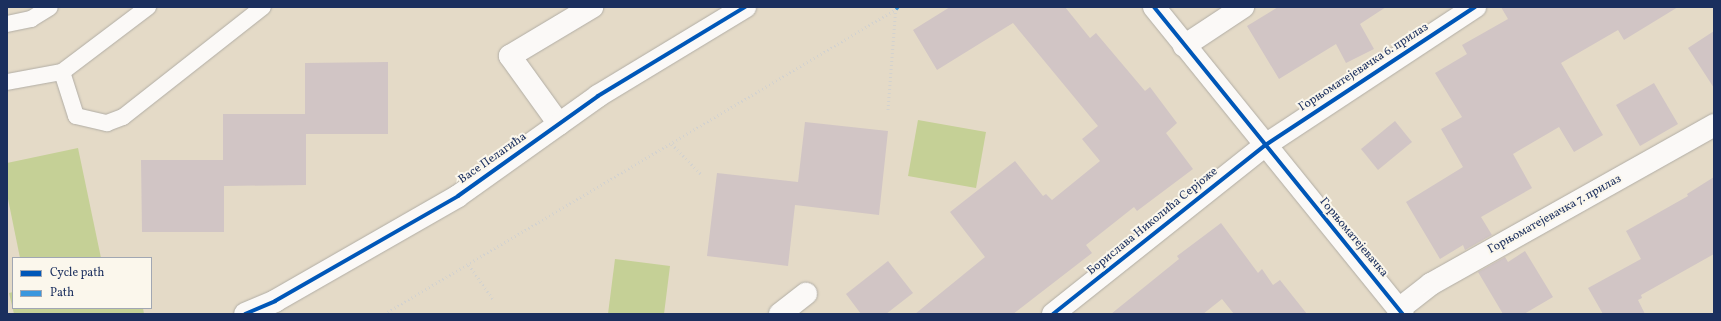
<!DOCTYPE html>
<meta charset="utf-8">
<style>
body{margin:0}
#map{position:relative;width:1721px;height:321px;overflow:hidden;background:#e4dac7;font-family:Vollkorn,serif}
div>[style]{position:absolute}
.green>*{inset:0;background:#c5d096}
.building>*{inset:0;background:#d1c5c5}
.path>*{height:2.5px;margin-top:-1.25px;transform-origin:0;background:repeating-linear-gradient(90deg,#d3d2cf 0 1px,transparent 0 4px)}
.roads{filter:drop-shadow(0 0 1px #b1ada5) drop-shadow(0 0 1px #b1ada5)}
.service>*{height:16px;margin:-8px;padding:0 8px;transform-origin:8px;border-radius:8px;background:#fbf9f7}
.minor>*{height:22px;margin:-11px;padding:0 11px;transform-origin:11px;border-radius:11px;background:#fbf9f7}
.quiet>*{height:3px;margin-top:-1.5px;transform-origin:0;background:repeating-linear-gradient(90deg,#3a97de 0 6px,transparent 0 9px)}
.cycleway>*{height:4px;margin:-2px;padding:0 2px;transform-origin:2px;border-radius:2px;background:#0057b8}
span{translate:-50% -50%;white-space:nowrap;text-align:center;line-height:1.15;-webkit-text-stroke:4px #fbf7ec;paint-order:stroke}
.street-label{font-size:12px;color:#1b2f5e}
.frame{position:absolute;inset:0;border:8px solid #1b2f5e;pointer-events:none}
.legend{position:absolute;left:12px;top:257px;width:140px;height:52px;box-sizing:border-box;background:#fbf7ec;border:1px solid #a1a7b3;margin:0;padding:5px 7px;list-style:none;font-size:12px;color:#1b2f5e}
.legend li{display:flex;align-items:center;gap:8px;height:20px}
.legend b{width:20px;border:1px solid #a1a7b3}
</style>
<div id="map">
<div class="green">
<i style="clip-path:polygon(918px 120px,986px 132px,976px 188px,908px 176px)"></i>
<i style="clip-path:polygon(78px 148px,101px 258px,20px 258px,7px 194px,7px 163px)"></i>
<i style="clip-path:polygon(615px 259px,670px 266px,664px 314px,608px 314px)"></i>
<i style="clip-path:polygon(13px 292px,13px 308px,143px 308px,144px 314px,14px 314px,9px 293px)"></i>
</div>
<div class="building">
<i style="clip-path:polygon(950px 7px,1065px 7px,1090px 38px,1096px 33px,1145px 91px,1150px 87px,1177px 123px,1166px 133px,1193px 169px,1137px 211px,1134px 207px,1086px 245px,1092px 253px,1013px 314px,915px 314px,985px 257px,950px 212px,1015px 161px,1043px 196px,1046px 194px,1052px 200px,1100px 161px,1082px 139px,1098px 126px,1013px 23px,937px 70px,913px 30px)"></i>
<i style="clip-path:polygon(1278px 7px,1386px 7px,1360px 24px,1374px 49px,1346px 63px,1336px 44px,1279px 79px,1247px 26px)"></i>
<i style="clip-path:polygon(1501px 7px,1678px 7px,1624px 40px,1618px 30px,1561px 63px,1603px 135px,1574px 152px,1559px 127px,1513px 154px,1532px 188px,1481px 217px,1492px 235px,1465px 250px,1463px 245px,1440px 259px,1406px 202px,1463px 167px,1441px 129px,1462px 117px,1435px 73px,1467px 54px,1462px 45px,1508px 19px)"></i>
<i style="clip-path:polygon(1714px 31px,1714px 88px,1688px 48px)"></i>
<i style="clip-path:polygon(388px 62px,388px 134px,306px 134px,306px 185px,224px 186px,224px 232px,142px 232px,141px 160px,223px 160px,223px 114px,305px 114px,305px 63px)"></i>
<i style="clip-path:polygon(1654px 83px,1678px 124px,1640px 146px,1616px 105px)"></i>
<i style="clip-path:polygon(1395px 121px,1412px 142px,1378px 170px,1361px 149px)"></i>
<i style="clip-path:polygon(805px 122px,888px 131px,879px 215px,795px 205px,788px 266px,707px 256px,717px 173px,798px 182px)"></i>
<i style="clip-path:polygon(1714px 177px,1714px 254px,1641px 295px,1642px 298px,1638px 300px,1645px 314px,1603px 314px,1588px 288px,1641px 259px,1626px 231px,1688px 196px,1687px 194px)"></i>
<i style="clip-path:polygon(1221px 223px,1258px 273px,1262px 269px,1273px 285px,1280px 280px,1307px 314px,1234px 314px,1222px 299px,1203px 314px,1111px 314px,1179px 259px,1177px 256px)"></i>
<i style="clip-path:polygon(1525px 251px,1553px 297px,1524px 314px,1503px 314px,1478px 272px,1505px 257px,1508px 262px)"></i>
<i style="clip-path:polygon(888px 261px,913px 293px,886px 314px,861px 314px,846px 294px)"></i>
</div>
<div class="path">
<i style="left:672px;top:144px;width:42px;rotate:46deg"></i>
<i style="left:469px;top:265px;width:42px;rotate:54.8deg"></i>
<i style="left:384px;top:314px;width:596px;rotate:-30.78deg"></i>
<i style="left:896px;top:9px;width:104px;rotate:94.4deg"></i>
</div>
<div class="roads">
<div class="service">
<i style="left:7px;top:24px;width:25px;rotate:-12deg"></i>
<i style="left:31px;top:19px;width:22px;rotate:-32deg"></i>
<i style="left:62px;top:72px;width:46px;rotate:72.3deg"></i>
<i style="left:76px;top:116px;width:32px;rotate:13deg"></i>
<i style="left:107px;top:123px;width:17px;rotate:-21deg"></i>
<i style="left:123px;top:117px;width:178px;rotate:-38.2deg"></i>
<i style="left:7px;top:82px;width:56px;rotate:-10.3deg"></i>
<i style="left:62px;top:72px;width:108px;rotate:-37.1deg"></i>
</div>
<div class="minor">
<i style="left:1154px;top:7px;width:395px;rotate:51deg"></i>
<i style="left:1184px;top:46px;width:71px;rotate:-33.5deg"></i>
<i style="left:559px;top:124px;width:84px;rotate:-125.8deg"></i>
<i style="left:510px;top:56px;width:96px;rotate:-30.9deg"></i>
<i style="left:1399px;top:309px;width:41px;rotate:-38deg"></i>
<i style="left:1431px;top:284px;width:325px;rotate:-29.3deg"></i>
<i style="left:245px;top:314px;width:33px;rotate:-23deg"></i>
<i style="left:275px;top:301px;width:211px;rotate:-29.8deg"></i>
<i style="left:458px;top:196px;width:172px;rotate:-35.5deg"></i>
<i style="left:598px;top:96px;width:172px;rotate:-31.2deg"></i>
<i style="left:780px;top:314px;width:33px;rotate:-38deg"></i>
<i style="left:1053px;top:314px;width:270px;rotate:-38.5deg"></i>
<i style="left:1264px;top:146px;width:253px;rotate:-33.4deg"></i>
</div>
</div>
<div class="quiet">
<i style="left:896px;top:9px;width:3px;rotate:-45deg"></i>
</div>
<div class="cycleway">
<i style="left:1154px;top:7px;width:395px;rotate:51deg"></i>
<i style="left:245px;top:314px;width:33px;rotate:-23deg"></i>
<i style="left:275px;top:301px;width:211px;rotate:-29.8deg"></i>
<i style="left:458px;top:196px;width:172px;rotate:-35.5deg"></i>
<i style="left:598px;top:96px;width:172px;rotate:-31.2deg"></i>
<i style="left:1053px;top:314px;width:270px;rotate:-38.5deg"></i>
<i style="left:1264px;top:146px;width:253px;rotate:-33.4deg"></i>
</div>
<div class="street-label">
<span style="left:1364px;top:68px;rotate:-33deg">Горњоматејевачка 6. прилаз</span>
<span style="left:493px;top:159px;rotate:-35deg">Васе Пелагића</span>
<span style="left:1555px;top:215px;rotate:-29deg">Горњоматејевачка 7. прилаз</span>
<span style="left:1153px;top:222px;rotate:-39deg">Борислава Николића Серјоже</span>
<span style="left:1353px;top:238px;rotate:50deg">Горњоматејевачка</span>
</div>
<div class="frame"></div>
<ul class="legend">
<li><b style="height:5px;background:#0057b8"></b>Cycle path</li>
<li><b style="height:5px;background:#3a97de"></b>Path</li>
</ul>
</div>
